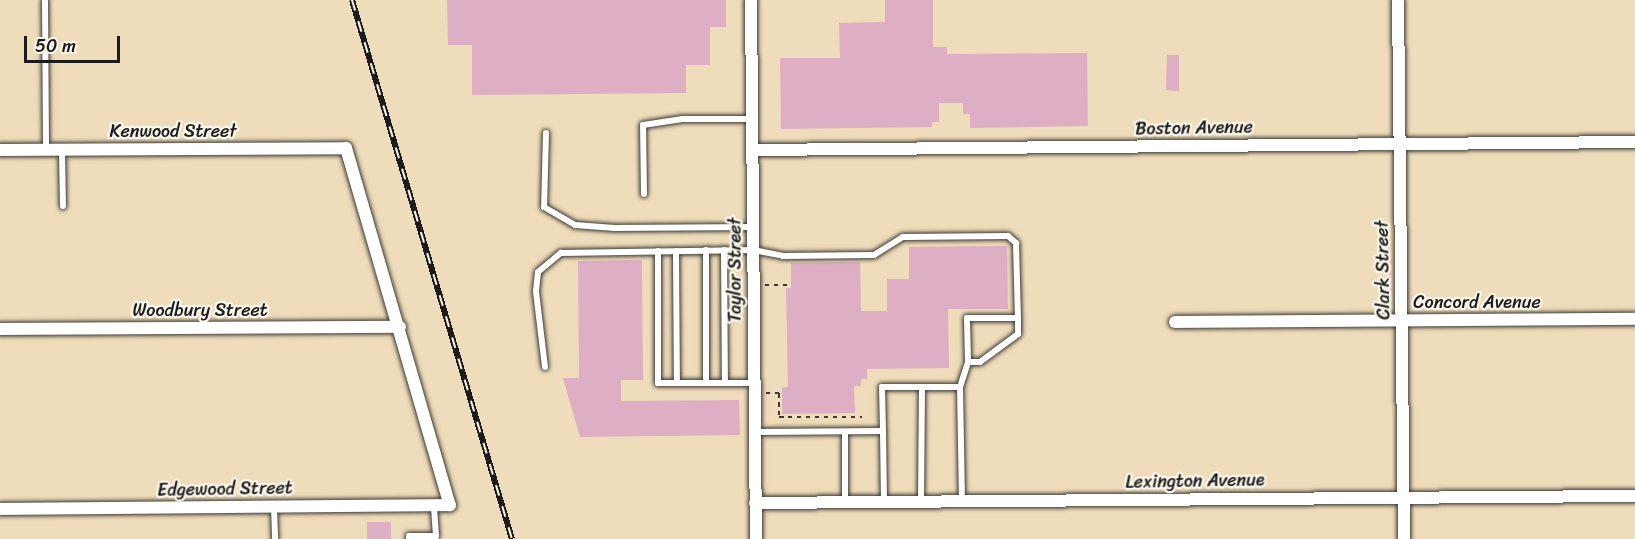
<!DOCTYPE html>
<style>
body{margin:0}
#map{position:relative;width:1635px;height:539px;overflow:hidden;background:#efdcba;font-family:Sriracha,sans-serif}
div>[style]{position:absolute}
.building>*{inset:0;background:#deafc4}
.path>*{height:2px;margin-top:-1px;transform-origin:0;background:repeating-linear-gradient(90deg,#3c3934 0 4.5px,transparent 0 9px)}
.roads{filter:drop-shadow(0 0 2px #3c3934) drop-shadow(0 0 2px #3c3934)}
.service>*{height:6px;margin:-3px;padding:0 3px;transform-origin:3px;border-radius:3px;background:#fff}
.minor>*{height:12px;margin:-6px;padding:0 6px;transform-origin:6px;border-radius:6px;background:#fff}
.rail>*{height:6px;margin-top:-3px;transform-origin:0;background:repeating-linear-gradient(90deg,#fbf7ec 0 11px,#1c1c1c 0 22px);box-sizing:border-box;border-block:2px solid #1c1c1c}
span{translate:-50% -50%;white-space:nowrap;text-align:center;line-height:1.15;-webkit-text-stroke:4.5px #fbf7ec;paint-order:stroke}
.street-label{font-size:18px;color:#1c1c1c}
.scale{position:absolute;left:24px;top:36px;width:96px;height:27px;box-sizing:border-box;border:3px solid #1c1c1c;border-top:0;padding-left:8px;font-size:18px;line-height:21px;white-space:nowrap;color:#1c1c1c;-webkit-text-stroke:4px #fbf7ec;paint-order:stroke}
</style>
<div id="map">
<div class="building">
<i style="clip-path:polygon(447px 0,726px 0,726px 27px,710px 27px,710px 65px,686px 65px,686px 93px,472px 95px,472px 45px,448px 45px)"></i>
<i style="clip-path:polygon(885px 0,933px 0,933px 47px,947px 47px,947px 54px,1087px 53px,1088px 126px,970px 128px,970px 114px,963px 114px,963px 103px,939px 103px,939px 122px,932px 122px,932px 127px,781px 129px,780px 58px,840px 58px,839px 23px,885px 22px)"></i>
<i style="clip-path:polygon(1167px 55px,1179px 55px,1179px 91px,1166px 90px)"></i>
<i style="clip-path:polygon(1007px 246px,1008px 309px,948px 309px,949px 368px,867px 369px,867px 379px,861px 379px,861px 386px,854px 386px,855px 413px,782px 414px,782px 388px,788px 387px,786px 288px,791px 288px,791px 263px,860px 262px,861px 311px,887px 311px,887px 279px,909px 279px,909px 247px)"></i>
<i style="clip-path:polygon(642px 260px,643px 380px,621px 380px,621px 401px,739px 400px,740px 435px,580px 437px,563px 378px,579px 378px,578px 261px)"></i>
<i style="clip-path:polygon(367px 522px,391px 522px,391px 539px,367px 539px)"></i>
</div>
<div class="path">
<i style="left:765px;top:285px;width:25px"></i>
<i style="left:766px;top:393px;width:16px"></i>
<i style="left:779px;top:393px;width:24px;rotate:90deg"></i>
<i style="left:779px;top:417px;width:83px"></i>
</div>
<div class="roads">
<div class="service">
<i style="left:45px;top:0;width:149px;rotate:89.6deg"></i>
<i style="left:546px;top:133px;width:74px;rotate:91.5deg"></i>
<i style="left:544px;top:207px;width:36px;rotate:30deg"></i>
<i style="left:575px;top:225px;width:40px;rotate:4.3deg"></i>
<i style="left:615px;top:228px;width:138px;rotate:-0.4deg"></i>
<i style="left:62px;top:150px;width:56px;rotate:89deg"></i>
<i style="left:644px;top:194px;width:69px;rotate:-90.8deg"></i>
<i style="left:643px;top:125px;width:40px;rotate:-8.5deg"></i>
<i style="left:683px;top:119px;width:69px"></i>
<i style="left:706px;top:250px;width:133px;rotate:90deg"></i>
<i style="left:724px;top:250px;width:133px;rotate:89.6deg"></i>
<i style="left:658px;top:251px;width:132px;rotate:90deg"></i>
<i style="left:658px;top:383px;width:96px"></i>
<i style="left:676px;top:251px;width:132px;rotate:89.6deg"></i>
<i style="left:545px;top:367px;width:77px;rotate:-96.8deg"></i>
<i style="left:536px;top:291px;width:19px;rotate:-84deg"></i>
<i style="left:538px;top:272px;width:30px;rotate:-40deg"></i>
<i style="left:561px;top:253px;width:192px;rotate:-0.9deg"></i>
<i style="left:753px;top:250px;width:31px;rotate:11deg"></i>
<i style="left:783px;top:256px;width:91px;rotate:-0.6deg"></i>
<i style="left:874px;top:255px;width:34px;rotate:-32deg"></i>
<i style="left:903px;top:237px;width:105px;rotate:-0.5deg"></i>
<i style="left:1008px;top:236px;width:11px;rotate:41deg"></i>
<i style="left:1016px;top:243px;width:75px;rotate:88.5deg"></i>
<i style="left:1018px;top:318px;width:16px;rotate:90deg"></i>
<i style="left:1018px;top:334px;width:47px;rotate:143.6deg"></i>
<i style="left:980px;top:362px;width:12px;rotate:180deg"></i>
<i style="left:968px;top:362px;width:44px;rotate:-91.3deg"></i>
<i style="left:967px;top:318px;width:51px"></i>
<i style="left:960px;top:387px;width:26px;rotate:-72deg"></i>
<i style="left:883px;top:431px;width:44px;rotate:-91.3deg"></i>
<i style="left:882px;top:387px;width:40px"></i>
<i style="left:755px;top:432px;width:128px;rotate:-0.4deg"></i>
<i style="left:883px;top:431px;width:71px;rotate:89.2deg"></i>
<i style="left:845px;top:432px;width:70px;rotate:90deg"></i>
<i style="left:921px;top:501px;width:114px;rotate:-89.5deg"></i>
<i style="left:922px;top:387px;width:38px"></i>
<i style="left:960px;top:387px;width:114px;rotate:89deg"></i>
<i style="left:274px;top:507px;width:32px;rotate:88deg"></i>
<i style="left:409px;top:539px;width:3px;rotate:-90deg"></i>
<i style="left:409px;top:536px;width:27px"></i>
<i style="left:436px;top:536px;width:31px;rotate:-94deg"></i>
</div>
<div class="minor">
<i style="left:751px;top:0;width:539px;rotate:89.47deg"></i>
<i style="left:1398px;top:0;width:539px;rotate:89.36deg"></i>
<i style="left:0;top:150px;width:346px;rotate:-0.3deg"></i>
<i style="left:346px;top:148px;width:372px;rotate:73.8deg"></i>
<i style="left:450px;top:505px;width:450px;rotate:179.5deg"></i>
<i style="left:753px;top:150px;width:882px;rotate:-0.52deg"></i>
<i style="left:1175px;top:322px;width:460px;rotate:-0.4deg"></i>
<i style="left:0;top:329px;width:400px;rotate:-0.3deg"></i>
<i style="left:755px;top:503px;width:880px;rotate:-0.46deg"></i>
</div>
</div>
<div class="rail">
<i style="left:352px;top:0;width:562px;rotate:73.47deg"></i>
</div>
<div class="street-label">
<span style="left:1194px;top:128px;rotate:-1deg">Boston Avenue</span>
<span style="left:173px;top:131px">Kenwood Street</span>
<span style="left:735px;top:270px;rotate:-90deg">Taylor Street</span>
<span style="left:1383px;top:270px;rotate:-91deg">Clark Street</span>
<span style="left:1477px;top:302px">Concord Avenue</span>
<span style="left:200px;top:310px">Woodbury Street</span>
<span style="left:1195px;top:481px;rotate:-1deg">Lexington Avenue</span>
<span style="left:225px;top:489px;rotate:-1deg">Edgewood Street</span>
</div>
<div class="scale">50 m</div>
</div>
